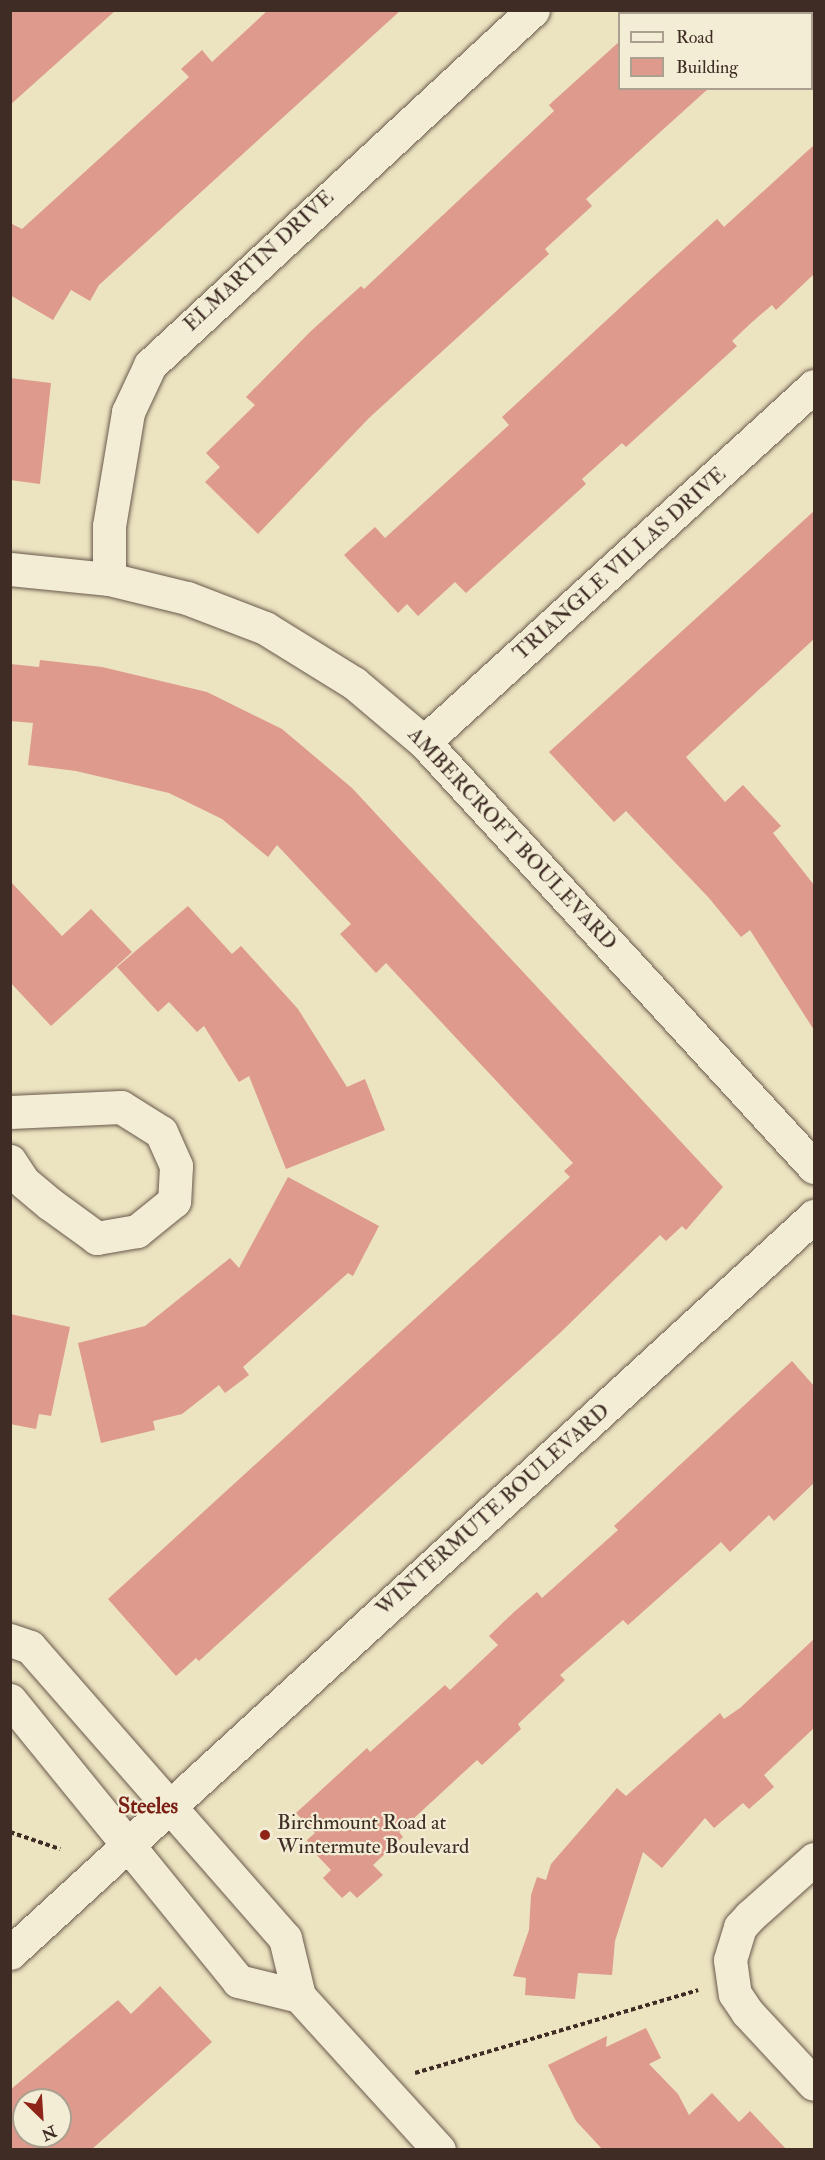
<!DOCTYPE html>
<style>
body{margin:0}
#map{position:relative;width:825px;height:2160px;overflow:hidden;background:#ece3c0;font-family:"IM FELL Double Pica",serif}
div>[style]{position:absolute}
.building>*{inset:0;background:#de9a8c}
.path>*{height:4px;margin-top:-2px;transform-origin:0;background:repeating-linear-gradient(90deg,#3f2d25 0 4.5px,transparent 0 7.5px)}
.roads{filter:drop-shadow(0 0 2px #6a5a4c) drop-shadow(0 0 2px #6a5a4c)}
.street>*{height:33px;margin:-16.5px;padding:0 16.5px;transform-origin:16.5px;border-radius:16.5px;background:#f3edd6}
.secondary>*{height:33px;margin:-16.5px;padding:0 16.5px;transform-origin:16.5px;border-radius:16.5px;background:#f3edd6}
.dots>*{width:16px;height:16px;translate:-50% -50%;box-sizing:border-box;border:3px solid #f3edd6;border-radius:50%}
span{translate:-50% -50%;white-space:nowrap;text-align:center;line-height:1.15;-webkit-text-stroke:4.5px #f3edd6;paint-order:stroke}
.street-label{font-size:21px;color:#3f2d25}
.poi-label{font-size:21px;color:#3f2d25}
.left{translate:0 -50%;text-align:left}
.neighbourhood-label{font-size:22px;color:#7a1f14;font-weight:700}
.frame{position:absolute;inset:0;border:12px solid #3f2d25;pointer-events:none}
.legend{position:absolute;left:618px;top:12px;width:195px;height:78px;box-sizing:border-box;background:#f3edd6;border:2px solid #aba08f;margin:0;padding:8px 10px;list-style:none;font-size:18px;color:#3f2d25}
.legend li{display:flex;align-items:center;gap:12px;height:30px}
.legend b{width:30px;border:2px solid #aba08f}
.north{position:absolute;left:12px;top:2088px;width:60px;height:60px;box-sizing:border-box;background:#f3edd6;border:2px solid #aba08f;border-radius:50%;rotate:155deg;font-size:16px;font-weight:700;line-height:24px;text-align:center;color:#3f2d25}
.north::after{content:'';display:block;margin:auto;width:21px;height:27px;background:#8f2418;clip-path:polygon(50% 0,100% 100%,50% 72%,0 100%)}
</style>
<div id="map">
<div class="building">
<i style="clip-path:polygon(10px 10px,116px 10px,10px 105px)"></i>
<i style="clip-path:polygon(268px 10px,401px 10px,99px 285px,90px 301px,71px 290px,53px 320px,10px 295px,10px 223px,22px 229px,189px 77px,181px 69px,202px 50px,212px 62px)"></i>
<i style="clip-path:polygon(620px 41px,620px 88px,709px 88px,586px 199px,592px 206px,545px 249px,549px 254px,369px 418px,258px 534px,205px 482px,220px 467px,206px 453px,255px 405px,246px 397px,311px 331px,361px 286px,364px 289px,554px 111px,549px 105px)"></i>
<i style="clip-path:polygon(814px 145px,814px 274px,776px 310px,772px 305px,751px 323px,732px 341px,737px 346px,626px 447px,622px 443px,582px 479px,586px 484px,466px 593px,455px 582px,418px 616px,407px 604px,398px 613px,344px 555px,375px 527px,385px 538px,509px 425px,502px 417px,652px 278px,717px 219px,724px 227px)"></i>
<i style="clip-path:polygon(10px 378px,51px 383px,40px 484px,10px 480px)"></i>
<i style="clip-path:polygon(814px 511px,814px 639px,686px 757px,725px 802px,743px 785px,781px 826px,773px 833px,814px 885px,814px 1030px,750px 930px,741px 937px,709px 898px,626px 811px,614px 822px,549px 752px)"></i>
<i style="clip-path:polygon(40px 660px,102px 667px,207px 692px,282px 729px,352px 788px,723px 1187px,686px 1230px,682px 1226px,666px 1241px,660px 1235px,561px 1332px,199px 1661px,196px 1658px,176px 1676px,108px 1599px,570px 1177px,564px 1171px,573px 1163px,386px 963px,376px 973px,340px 934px,351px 924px,277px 845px,268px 857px,222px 819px,169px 793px,76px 771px,28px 765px,33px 723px,10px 721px,10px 664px,39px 667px)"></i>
<i style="clip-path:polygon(10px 881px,62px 936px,91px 909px,132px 952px,51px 1026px,10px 982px)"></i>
<i style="clip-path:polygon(188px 906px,232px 954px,241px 946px,298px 1009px,347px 1087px,365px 1079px,385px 1130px,286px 1169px,249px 1076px,239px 1082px,204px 1026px,197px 1032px,169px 1002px,158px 1012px,117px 967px)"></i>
<i style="clip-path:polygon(288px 1177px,379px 1226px,353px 1276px,348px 1273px,243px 1367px,249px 1375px,225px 1393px,219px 1385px,182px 1414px,153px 1421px,155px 1430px,101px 1443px,78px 1343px,145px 1326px,230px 1258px,239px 1268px)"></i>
<i style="clip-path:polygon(10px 1314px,70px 1327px,51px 1416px,39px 1414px,36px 1429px,10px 1424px)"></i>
<i style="clip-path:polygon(792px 1361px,814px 1386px,814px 1483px,774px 1521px,769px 1515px,730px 1552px,721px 1542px,628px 1625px,623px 1620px,560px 1675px,565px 1680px,518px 1724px,521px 1729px,482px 1765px,477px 1760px,399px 1832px,403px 1837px,373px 1865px,383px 1875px,357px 1898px,350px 1891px,342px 1898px,323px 1878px,331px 1870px,309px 1847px,307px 1840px,315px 1833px,296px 1813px,367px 1748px,370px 1752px,445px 1685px,450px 1690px,498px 1645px,489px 1636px,514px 1612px,537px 1592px,542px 1598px,618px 1530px,614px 1526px)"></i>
<i style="clip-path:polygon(814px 1639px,814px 1728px,764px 1775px,774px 1787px,749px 1809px,743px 1803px,714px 1828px,705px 1818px,662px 1868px,643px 1852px,615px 1941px,612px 1975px,578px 1973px,575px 1999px,525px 1995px,526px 1978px,513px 1976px,529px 1930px,531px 1895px,537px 1877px,546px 1880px,551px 1864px,617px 1788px,626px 1796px,720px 1713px,724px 1719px,740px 1708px)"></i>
<i style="clip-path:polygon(evenodd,160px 1986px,212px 2042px,91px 2150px,10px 2150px,10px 2090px,118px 2000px,131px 2014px,160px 1986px,24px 2100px,60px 2100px,60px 2136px,24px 2136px,24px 2100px)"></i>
<i style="clip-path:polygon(646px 2028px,661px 2058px,649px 2064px,678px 2094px,689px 2115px,712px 2093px,739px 2122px,750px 2111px,787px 2150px,603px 2150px,576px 2121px,548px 2065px,607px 2036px,606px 2047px)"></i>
</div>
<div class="path">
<i style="left:10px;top:1832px;width:53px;rotate:18.8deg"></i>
<i style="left:415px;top:2073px;width:295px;rotate:-16.3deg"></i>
</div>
<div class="roads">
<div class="street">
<i style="left:10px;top:569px;width:100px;rotate:5.8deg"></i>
<i style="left:109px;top:579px;width:80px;rotate:13.7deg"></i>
<i style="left:187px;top:598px;width:84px;rotate:21deg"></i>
<i style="left:265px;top:628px;width:105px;rotate:31.7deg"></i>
<i style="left:354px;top:683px;width:92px;rotate:40.1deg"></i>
<i style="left:424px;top:742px;width:577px;rotate:47.46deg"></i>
<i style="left:109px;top:579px;width:53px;rotate:-90deg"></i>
<i style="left:109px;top:526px;width:116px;rotate:-80.5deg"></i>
<i style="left:128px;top:412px;width:52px;rotate:-64.9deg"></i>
<i style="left:150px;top:365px;width:522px;rotate:-42.83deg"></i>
<i style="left:424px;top:742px;width:528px;rotate:-42.39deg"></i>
<i style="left:10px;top:1112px;width:111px;rotate:-2.6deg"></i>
<i style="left:121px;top:1107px;width:47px;rotate:32deg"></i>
<i style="left:161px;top:1132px;width:37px;rotate:66deg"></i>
<i style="left:176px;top:1166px;width:35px;rotate:93deg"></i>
<i style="left:174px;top:1201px;width:48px;rotate:141deg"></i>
<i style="left:137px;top:1231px;width:41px;rotate:170.1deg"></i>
<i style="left:97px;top:1238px;width:58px;rotate:-144.1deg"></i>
<i style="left:50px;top:1204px;width:35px;rotate:-140deg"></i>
<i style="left:23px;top:1181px;width:24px;rotate:-123deg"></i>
<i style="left:814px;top:1859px;width:86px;rotate:138.3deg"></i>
<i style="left:750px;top:1916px;width:15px;rotate:132deg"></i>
<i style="left:740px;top:1927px;width:34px;rotate:107deg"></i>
<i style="left:730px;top:1960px;width:34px;rotate:82deg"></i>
<i style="left:735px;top:1994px;width:22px;rotate:56deg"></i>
<i style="left:747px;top:2012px;width:98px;rotate:47.1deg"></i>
</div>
<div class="secondary">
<i style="left:10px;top:1640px;width:21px;rotate:19deg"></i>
<i style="left:30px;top:1647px;width:387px;rotate:48.8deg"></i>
<i style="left:285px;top:1938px;width:60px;rotate:76.4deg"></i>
<i style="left:299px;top:1996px;width:208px;rotate:47.7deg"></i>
<i style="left:10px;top:1700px;width:362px;rotate:50.9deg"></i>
<i style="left:238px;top:1981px;width:63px;rotate:13.8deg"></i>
<i style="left:10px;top:1953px;width:1091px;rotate:-42.51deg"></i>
</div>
</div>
<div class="dots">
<i style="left:265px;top:1835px;background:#8f2418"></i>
</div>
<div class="street-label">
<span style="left:259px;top:261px;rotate:-43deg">ELMARTIN DRIVE</span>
<span style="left:620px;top:564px;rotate:-42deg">TRIANGLE VILLAS DRIVE</span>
<span style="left:512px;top:839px;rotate:47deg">AMBERCROFT BOULEVARD</span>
<span style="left:493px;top:1510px;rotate:-42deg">WINTERMUTE BOULEVARD</span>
</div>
<div class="poi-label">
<span class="left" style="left:277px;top:1835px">Birchmount Road at<br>Wintermute Boulevard</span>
</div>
<div class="neighbourhood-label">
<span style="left:148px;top:1807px">Steeles</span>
</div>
<div class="frame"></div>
<ul class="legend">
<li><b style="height:8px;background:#f3edd6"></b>Road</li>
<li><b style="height:16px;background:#de9a8c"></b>Building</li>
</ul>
<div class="north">N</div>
</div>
